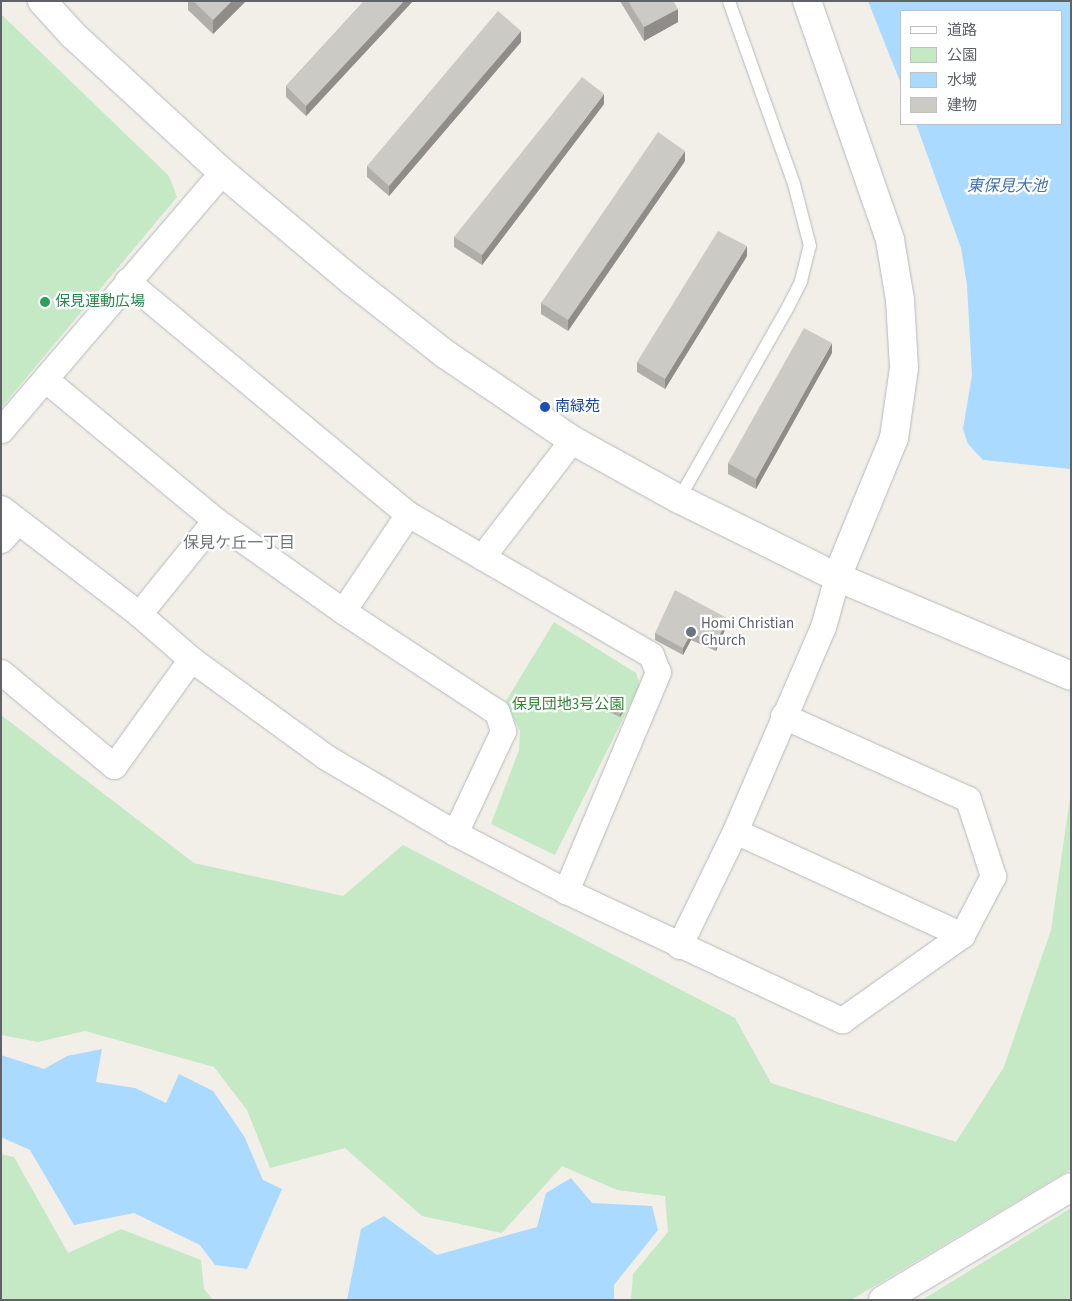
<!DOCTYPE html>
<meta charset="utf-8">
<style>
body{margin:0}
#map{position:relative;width:1072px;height:1301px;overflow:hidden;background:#f1efe8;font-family:"Source Sans 3","Noto Sans JP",sans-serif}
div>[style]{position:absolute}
.green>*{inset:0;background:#c5e8c5}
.water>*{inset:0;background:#aadaff}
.roads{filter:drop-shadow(0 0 1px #b5b8bc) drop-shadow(0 0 1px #b5b8bc)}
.lane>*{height:12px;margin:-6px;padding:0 6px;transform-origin:6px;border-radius:6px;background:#fff}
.street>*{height:25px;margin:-12.5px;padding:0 12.5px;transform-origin:12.5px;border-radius:12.5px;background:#fff}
.secondary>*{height:28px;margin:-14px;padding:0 14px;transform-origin:14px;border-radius:14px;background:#fff}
.wall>*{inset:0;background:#afaea9}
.shaded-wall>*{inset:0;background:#8f8d8a}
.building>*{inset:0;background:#cccac5}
.dots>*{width:14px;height:14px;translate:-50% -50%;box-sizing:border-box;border:2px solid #fff;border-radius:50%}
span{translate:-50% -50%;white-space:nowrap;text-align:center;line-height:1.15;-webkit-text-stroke:4.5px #fff;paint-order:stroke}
.leisure-label{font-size:15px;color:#27864d}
.left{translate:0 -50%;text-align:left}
.transit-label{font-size:15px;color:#164399}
.worship-label{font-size:15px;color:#5b616d}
.park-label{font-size:15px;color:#348238}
.water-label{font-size:16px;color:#4174aa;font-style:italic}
.neighbourhood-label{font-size:16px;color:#70757a}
.frame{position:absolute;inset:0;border:2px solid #5f6368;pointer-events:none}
.legend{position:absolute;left:900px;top:10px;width:162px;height:115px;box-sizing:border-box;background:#fff;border:1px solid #bfc1c3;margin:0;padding:6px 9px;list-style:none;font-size:15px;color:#5f6368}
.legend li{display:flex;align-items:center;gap:10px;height:25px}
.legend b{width:25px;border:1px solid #bfc1c3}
</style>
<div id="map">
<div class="green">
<i style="clip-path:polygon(1px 14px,169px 176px,177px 197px,1px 408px)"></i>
<i style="clip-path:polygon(554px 622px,636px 673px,640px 685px,555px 855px,491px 824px,519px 750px,520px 731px,506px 701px)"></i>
<i style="clip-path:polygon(1px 715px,194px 863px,343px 896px,403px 845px,735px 1018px,771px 1083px,956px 1142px,1004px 1067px,1051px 930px,1071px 791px,1071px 1169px,851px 1300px,631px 1300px,633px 1274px,668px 1232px,665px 1196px,617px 1190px,562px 1166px,502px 1233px,422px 1216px,345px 1148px,270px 1168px,247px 1110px,214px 1067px,85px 1031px,38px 1042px,1px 1035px)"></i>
<i style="clip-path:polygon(1px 1154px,14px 1157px,68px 1253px,121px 1229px,201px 1260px,204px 1289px,213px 1300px,1px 1300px)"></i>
<i style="clip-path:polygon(1071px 1208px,1071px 1300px,922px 1300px)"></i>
</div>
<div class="water">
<i style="clip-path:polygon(868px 1px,1071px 1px,1071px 469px,983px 460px,968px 444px,963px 429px,972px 375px,967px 285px,961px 248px,916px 124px,1061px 124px,1061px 11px,901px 11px,901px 84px)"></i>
<i style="clip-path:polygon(102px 1049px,96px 1082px,135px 1088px,166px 1103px,179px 1074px,213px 1091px,244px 1136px,263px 1180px,282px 1189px,247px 1269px,215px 1265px,200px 1245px,134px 1213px,74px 1225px,30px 1150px,1px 1137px,1px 1055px,44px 1069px,67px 1056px)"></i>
<i style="clip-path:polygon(571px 1178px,592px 1203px,652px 1206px,658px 1230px,614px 1285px,614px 1300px,347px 1300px,361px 1229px,384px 1216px,437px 1255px,537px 1227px,546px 1193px)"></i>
</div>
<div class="roads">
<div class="lane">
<i style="left:679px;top:499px;width:216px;rotate:-60.4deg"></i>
<i style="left:786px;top:311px;width:34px;rotate:-63deg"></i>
<i style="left:801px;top:281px;width:36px;rotate:-76deg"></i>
<i style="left:810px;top:246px;width:64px;rotate:-104.5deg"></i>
<i style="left:794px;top:184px;width:194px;rotate:-109.6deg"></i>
</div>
<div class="street">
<i style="left:127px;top:281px;width:365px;rotate:39.7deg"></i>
<i style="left:408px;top:514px;width:281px;rotate:30.1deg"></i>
<i style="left:651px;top:655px;width:18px;rotate:68deg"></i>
<i style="left:658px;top:672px;width:238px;rotate:112.8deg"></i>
<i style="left:46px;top:380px;width:219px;rotate:39.6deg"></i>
<i style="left:215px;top:520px;width:157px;rotate:35.4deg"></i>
<i style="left:343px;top:611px;width:184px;rotate:33.3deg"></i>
<i style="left:497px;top:712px;width:20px;rotate:72deg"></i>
<i style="left:503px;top:731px;width:113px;rotate:115.2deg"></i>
<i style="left:1px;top:430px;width:340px;rotate:-49.4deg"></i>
<i style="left:1px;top:508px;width:174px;rotate:37.5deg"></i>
<i style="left:139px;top:614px;width:69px;rotate:40.9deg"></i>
<i style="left:191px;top:659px;width:167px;rotate:36deg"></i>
<i style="left:326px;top:757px;width:150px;rotate:30.5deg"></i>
<i style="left:455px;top:833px;width:125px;rotate:27.6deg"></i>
<i style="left:566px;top:891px;width:305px;rotate:25.1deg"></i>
<i style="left:842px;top:1020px;width:147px;rotate:-35.3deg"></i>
<i style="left:962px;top:935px;width:67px;rotate:-62.3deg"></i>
<i style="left:993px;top:876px;width:81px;rotate:-108deg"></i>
<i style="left:968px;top:799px;width:203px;rotate:-155.8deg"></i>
<i style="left:1px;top:540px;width:24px;rotate:-48deg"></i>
<i style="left:482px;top:557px;width:148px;rotate:-52.4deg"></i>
<i style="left:343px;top:611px;width:117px;rotate:-56.2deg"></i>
<i style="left:139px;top:614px;width:121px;rotate:-51deg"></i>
<i style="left:1px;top:672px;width:147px;rotate:39.8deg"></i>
<i style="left:114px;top:766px;width:132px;rotate:-54.3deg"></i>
<i style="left:735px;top:831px;width:250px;rotate:24.6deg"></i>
<i style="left:679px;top:946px;width:128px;rotate:-64deg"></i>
<i style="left:735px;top:831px;width:222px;rotate:-66.7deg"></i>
<i style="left:823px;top:627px;width:52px;rotate:-74.4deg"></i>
</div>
<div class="secondary">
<i style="left:42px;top:1px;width:46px;rotate:47.6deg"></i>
<i style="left:73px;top:35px;width:202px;rotate:42.6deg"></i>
<i style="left:222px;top:172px;width:170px;rotate:40deg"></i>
<i style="left:352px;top:281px;width:118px;rotate:38.1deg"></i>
<i style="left:445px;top:354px;width:153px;rotate:34.1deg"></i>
<i style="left:572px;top:440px;width:122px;rotate:28.9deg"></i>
<i style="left:679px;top:499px;width:176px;rotate:26.3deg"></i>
<i style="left:837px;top:577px;width:254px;rotate:22.9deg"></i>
<i style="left:807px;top:1px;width:253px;rotate:70.8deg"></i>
<i style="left:890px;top:240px;width:61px;rotate:80.5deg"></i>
<i style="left:900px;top:300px;width:68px;rotate:86.6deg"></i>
<i style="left:904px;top:368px;width:71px;rotate:98.1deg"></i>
<i style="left:894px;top:438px;width:150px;rotate:112.3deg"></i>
<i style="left:883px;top:1300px;width:219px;rotate:-31deg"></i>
</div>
</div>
<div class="wall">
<i style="clip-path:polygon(188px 1px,246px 1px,213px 34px,188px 10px)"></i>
<i style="clip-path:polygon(364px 1px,413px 1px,306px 116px,286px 97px,286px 86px)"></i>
<i style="clip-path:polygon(620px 1px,673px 1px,678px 22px,644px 41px)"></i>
<i style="clip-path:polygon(521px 42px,389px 196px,367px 177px,367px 166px)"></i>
<i style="clip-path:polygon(604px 104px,482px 265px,454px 247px,454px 237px)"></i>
<i style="clip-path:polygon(685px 161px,568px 331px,541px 314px,541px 303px)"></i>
<i style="clip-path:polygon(747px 256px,665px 389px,637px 372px,637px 362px)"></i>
<i style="clip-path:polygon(832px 353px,756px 489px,728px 474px,728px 463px)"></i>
<i style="clip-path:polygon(727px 625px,716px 651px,691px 640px,683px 655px,655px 640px,655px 633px)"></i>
<i style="clip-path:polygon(609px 709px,625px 709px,620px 717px,609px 712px)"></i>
</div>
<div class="shaded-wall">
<i style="clip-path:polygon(232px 1px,246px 1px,213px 34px,213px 20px)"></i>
<i style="clip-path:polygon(404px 1px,413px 1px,306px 116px,306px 106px)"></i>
<i style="clip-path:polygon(678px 9px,678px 22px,644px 41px,644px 27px)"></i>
<i style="clip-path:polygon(521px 31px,521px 42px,389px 196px,389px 186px)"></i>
<i style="clip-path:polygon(604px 94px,604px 104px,482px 265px,482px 255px)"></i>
<i style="clip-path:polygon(685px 151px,685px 161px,568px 331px,568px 320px)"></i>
<i style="clip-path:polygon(747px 246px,747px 256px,665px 389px,665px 379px)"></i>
<i style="clip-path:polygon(832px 343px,832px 353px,756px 489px,756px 479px)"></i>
<i style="clip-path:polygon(727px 618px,727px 625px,716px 651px,716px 644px)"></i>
<i style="clip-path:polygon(691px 633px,691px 640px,683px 655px,683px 648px)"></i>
<i style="clip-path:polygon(625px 706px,625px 709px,620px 717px,620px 714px)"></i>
</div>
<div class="building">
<i style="clip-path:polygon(193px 1px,232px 1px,213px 20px)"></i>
<i style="clip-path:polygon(364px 1px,404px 1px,306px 106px,286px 86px)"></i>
<i style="clip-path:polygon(628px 1px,673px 1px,678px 9px,644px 27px)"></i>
<i style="clip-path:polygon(498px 11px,521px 31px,389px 186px,367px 166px)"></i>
<i style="clip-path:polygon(582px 77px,604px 94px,482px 255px,454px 237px)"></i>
<i style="clip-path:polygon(658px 132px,685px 151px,568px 320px,541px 303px)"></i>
<i style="clip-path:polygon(718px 231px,747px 246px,665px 379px,637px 362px)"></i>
<i style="clip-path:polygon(804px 328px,832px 343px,756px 479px,728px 463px)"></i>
<i style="clip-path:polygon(675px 590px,727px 618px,716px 644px,691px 633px,683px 648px,655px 633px)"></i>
<i style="clip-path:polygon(613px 700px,625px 706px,620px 714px,609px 709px)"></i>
</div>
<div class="dots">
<i style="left:45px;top:302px;background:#2e9e5b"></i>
<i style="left:545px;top:407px;background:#1a4fb4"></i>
<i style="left:691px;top:632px;background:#6b7280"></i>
</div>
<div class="leisure-label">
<span class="left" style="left:55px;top:302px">保見運動広場</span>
</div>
<div class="transit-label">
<span class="left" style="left:555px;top:407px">南緑苑</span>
</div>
<div class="worship-label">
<span class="left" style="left:701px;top:632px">Homi Christian<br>Church</span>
</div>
<div class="park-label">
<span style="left:568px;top:705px">保見団地3号公園</span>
</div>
<div class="water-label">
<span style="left:1007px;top:186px">東保見大池</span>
</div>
<div class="neighbourhood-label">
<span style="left:239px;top:543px">保見ケ丘一丁目</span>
</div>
<div class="frame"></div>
<ul class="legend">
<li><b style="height:6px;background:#fff"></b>道路</li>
<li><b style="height:14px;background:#c5e8c5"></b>公園</li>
<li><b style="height:14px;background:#aadaff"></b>水域</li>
<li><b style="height:14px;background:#cccac5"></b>建物</li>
</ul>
</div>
